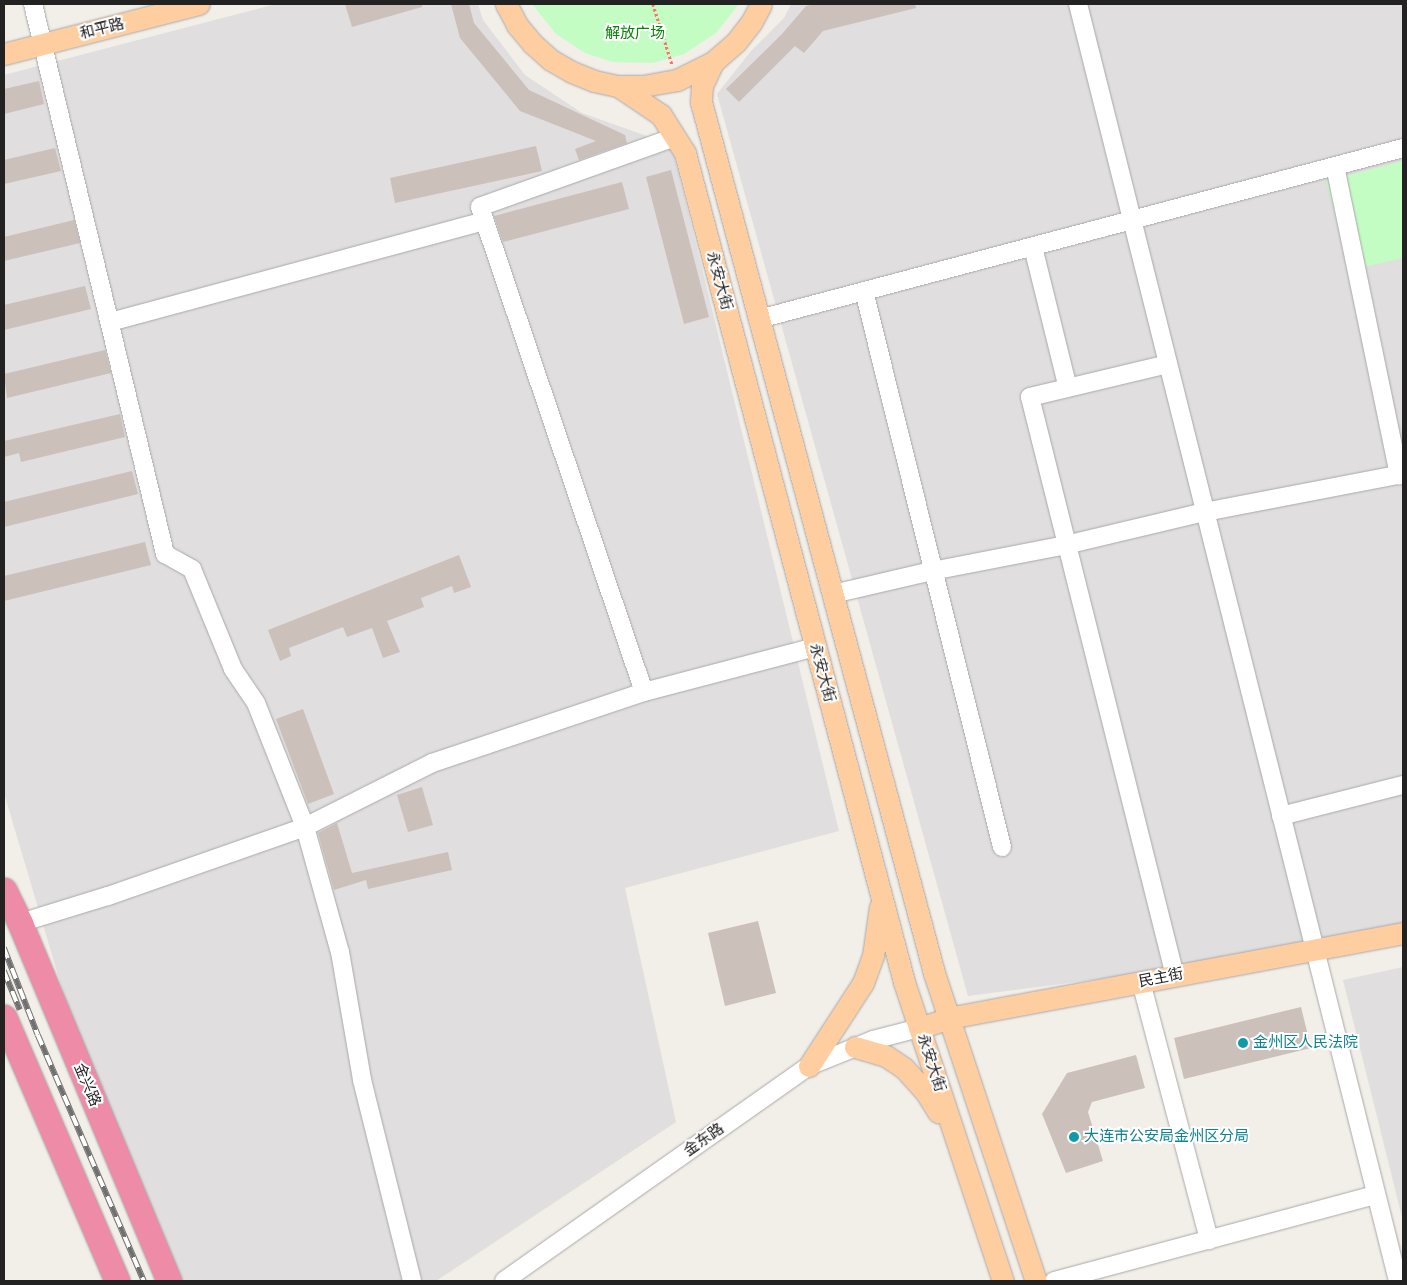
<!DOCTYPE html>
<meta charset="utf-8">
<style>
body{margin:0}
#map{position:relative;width:1407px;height:1285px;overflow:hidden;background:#f2eee8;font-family:Karla,"Noto Sans SC",sans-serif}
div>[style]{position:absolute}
.residential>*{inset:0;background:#e0dedf}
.park>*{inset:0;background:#c4fdc4}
.building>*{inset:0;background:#cbc0ba}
.path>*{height:2.5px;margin-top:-1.25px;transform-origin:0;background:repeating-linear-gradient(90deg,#ff6f6c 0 2.5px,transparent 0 5px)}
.roads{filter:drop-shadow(0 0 1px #a9a9a9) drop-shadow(0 0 1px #a9a9a9)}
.minor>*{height:18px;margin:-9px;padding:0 9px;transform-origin:9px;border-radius:9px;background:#fff}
.major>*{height:21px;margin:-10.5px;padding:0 10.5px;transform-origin:10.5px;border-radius:10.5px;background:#ffcea0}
.highway>*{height:25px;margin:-12.5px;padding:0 12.5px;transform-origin:12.5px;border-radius:12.5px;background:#ee8ba6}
.rail>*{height:5.5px;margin-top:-2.75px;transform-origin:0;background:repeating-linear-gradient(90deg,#fff 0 11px,#707070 0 22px);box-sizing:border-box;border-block:1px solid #707070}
.dots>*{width:14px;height:14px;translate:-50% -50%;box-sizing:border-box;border:2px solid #fff;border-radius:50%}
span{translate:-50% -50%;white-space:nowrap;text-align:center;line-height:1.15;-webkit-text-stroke:4px #fff;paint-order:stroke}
.street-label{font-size:15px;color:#222}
.park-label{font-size:15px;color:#058505}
.culture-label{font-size:15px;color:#0d838f}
.left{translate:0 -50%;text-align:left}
.frame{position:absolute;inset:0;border:5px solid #222;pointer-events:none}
</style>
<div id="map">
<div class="residential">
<i style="clip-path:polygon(276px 4px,478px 4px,483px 20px,525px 75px,582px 113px,672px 145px,839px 831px,625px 888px,676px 1122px,436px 1281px,179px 1281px,71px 1019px,4px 793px,4px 75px)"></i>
<i style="clip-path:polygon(791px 4px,1403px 4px,1403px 931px,1323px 950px,968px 996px,717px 94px,751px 51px,784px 18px)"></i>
<i style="clip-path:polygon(1403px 967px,1403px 1221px,1343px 980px)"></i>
</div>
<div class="park">
<i style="clip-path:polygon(532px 4px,739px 4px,716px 33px,684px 54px,653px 63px,613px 62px,585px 53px,556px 34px)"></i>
<i style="clip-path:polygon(1403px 161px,1403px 258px,1350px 270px,1326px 181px)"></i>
</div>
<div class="building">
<i style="clip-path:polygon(345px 4px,422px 4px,422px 7px,352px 27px)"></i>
<i style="clip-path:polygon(451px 4px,469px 4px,474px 23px,529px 90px,625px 135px,627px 143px,579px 160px,575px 149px,596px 141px,520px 111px,460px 38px)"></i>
<i style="clip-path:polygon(815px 4px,915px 4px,916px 8px,823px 31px,804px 53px,795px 46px,739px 102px,726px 89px,782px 34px,806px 6px)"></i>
<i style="clip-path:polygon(39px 81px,44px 104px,4px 114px,4px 89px)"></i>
<i style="clip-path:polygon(536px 146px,542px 171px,395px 203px,390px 178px)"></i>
<i style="clip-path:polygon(55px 148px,61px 171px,4px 184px,4px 160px)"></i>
<i style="clip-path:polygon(671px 170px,709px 317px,684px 324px,646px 177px)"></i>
<i style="clip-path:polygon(622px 182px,629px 209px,503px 242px,494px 216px)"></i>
<i style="clip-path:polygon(74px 220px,80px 243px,4px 261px,4px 237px)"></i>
<i style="clip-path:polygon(85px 286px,91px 309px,4px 330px,4px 305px)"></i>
<i style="clip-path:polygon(105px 350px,111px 373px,7px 398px,4px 374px)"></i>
<i style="clip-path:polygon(120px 414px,125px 437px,21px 462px,19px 453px,4px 457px,4px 441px)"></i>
<i style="clip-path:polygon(132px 471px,138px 494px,4px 527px,4px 502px)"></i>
<i style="clip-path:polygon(145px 542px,151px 565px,4px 601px,4px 576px)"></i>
<i style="clip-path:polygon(459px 555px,471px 587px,454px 593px,452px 586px,421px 598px,424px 607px,387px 621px,400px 652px,383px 658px,372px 628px,347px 637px,343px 627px,289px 648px,291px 656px,280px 661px,268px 630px)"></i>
<i style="clip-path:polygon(303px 709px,334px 794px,308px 804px,276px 719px)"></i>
<i style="clip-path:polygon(422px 787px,433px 825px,408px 832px,397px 795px)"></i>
<i style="clip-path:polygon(337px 823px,352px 873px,448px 852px,452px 870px,368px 889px,366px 880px,334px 890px,318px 833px)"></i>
<i style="clip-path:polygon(758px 921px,776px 993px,725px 1006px,708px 933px)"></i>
<i style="clip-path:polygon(1301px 1007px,1311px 1048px,1184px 1079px,1174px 1038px)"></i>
<i style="clip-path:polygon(1136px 1055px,1145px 1088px,1092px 1102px,1088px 1112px,1103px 1161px,1066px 1173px,1042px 1114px,1067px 1073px)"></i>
</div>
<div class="path">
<i style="left:653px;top:4px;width:63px;rotate:72.4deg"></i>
</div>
<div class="roads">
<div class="minor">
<i style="left:33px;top:4px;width:566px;rotate:76.5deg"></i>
<i style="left:165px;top:554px;width:31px;rotate:29deg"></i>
<i style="left:192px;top:569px;width:108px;rotate:67.7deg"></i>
<i style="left:233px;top:669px;width:41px;rotate:55.9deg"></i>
<i style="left:256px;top:703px;width:133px;rotate:68.4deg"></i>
<i style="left:305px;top:827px;width:130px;rotate:74.4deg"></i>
<i style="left:340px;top:952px;width:130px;rotate:80.2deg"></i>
<i style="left:362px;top:1080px;width:207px;rotate:76deg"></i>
<i style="left:1078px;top:4px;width:1316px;rotate:75.93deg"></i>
<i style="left:675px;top:137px;width:207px;rotate:160.3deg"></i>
<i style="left:480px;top:207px;width:512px;rotate:71.32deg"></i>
<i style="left:644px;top:692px;width:178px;rotate:-14.7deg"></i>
<i style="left:1335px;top:166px;width:316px;rotate:78.3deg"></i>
<i style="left:1033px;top:247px;width:145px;rotate:76.1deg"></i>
<i style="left:864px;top:291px;width:573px;rotate:76.06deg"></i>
<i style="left:759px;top:319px;width:666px;rotate:-14.87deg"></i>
<i style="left:110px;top:322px;width:388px;rotate:-15.1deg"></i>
<i style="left:1168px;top:364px;width:142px;rotate:166.6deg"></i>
<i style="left:1030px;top:397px;width:597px;rotate:75.94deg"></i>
<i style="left:833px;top:594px;width:102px;rotate:-13.1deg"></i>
<i style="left:932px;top:571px;width:136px;rotate:-11deg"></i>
<i style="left:1066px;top:545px;width:143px;rotate:-13.4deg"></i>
<i style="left:1205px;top:512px;width:202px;rotate:-10.9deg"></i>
<i style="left:1281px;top:816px;width:126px;rotate:-14.3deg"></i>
<i style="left:20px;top:923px;width:92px;rotate:-17.1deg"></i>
<i style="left:108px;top:896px;width:209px;rotate:-19.3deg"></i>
<i style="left:305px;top:827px;width:142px;rotate:-26.7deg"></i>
<i style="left:432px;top:763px;width:224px;rotate:-18.5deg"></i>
<i style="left:1141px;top:982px;width:267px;rotate:75.2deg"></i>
<i style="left:504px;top:1281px;width:373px;rotate:-35.2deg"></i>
<i style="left:809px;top:1066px;width:69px;rotate:-22.1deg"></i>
<i style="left:873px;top:1040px;width:48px;rotate:-14.6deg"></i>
<i style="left:1054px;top:1281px;width:333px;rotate:-15deg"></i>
</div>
<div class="major">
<i style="left:506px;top:4px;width:24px;rotate:62deg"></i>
<i style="left:517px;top:25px;width:25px;rotate:50deg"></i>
<i style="left:533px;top:44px;width:24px;rotate:42deg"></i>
<i style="left:551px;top:60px;width:24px;rotate:30deg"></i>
<i style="left:572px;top:72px;width:24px;rotate:22deg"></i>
<i style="left:594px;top:81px;width:25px;rotate:12deg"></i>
<i style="left:618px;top:86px;width:25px"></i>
<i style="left:643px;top:86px;width:35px;rotate:-10deg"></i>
<i style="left:677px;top:80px;width:40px;rotate:-26.6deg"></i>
<i style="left:713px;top:62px;width:30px;rotate:-41deg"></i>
<i style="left:736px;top:42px;width:24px;rotate:-52deg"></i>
<i style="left:751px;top:23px;width:21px;rotate:-62deg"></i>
<i style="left:4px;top:54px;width:201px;rotate:-14.4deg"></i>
<i style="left:713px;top:62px;width:26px;rotate:115deg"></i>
<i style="left:702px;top:86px;width:16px;rotate:94deg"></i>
<i style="left:701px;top:102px;width:902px;rotate:75.02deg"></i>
<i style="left:934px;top:973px;width:324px;rotate:71.7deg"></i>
<i style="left:618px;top:86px;width:52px;rotate:34deg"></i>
<i style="left:661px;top:115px;width:45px;rotate:57.7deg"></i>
<i style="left:685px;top:153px;width:857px;rotate:75.2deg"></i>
<i style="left:904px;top:982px;width:315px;rotate:71.7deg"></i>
<i style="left:919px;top:1028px;width:32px;rotate:-18deg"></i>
<i style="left:949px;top:1018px;width:462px;rotate:-10.6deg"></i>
<i style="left:855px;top:1047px;width:32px;rotate:16deg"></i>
<i style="left:886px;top:1056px;width:22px;rotate:34deg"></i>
<i style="left:904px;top:1068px;width:31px;rotate:48deg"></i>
<i style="left:925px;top:1091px;width:25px;rotate:58deg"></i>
<i style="left:809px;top:1066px;width:99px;rotate:-57deg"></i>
<i style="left:863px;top:983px;width:29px;rotate:-70deg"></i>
<i style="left:873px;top:956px;width:49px;rotate:-81.9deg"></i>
</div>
<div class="highway">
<i style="left:4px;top:890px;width:37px;rotate:64deg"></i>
<i style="left:20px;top:923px;width:388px;rotate:67.4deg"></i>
<i style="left:4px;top:1017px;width:287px;rotate:66.8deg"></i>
</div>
</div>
<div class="rail">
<i style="left:4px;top:948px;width:93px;rotate:68.7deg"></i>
<i style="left:38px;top:1035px;width:268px;rotate:66.7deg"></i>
<i style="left:4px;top:971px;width:42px;rotate:67.7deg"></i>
</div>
<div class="dots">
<i style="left:1243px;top:1043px;background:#0f9aa8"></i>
<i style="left:1074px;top:1137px;background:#0f9aa8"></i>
</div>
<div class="street-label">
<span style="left:102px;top:29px;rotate:-14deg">和平路</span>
<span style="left:719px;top:281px;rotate:75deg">永安大街</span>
<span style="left:822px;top:673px;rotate:75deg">永安大街</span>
<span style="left:1161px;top:978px;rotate:-11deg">民主街</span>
<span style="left:931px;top:1063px;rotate:72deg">永安大街</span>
<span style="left:87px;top:1085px;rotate:67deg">金兴路</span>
<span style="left:704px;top:1140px;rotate:-35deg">金东路</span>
</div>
<div class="park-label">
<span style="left:635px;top:34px">解放广场</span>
</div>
<div class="culture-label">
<span class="left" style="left:1253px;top:1043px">金州区人民法院</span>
<span class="left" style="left:1084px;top:1137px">大连市公安局金州区分局</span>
</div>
<div class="frame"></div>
</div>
